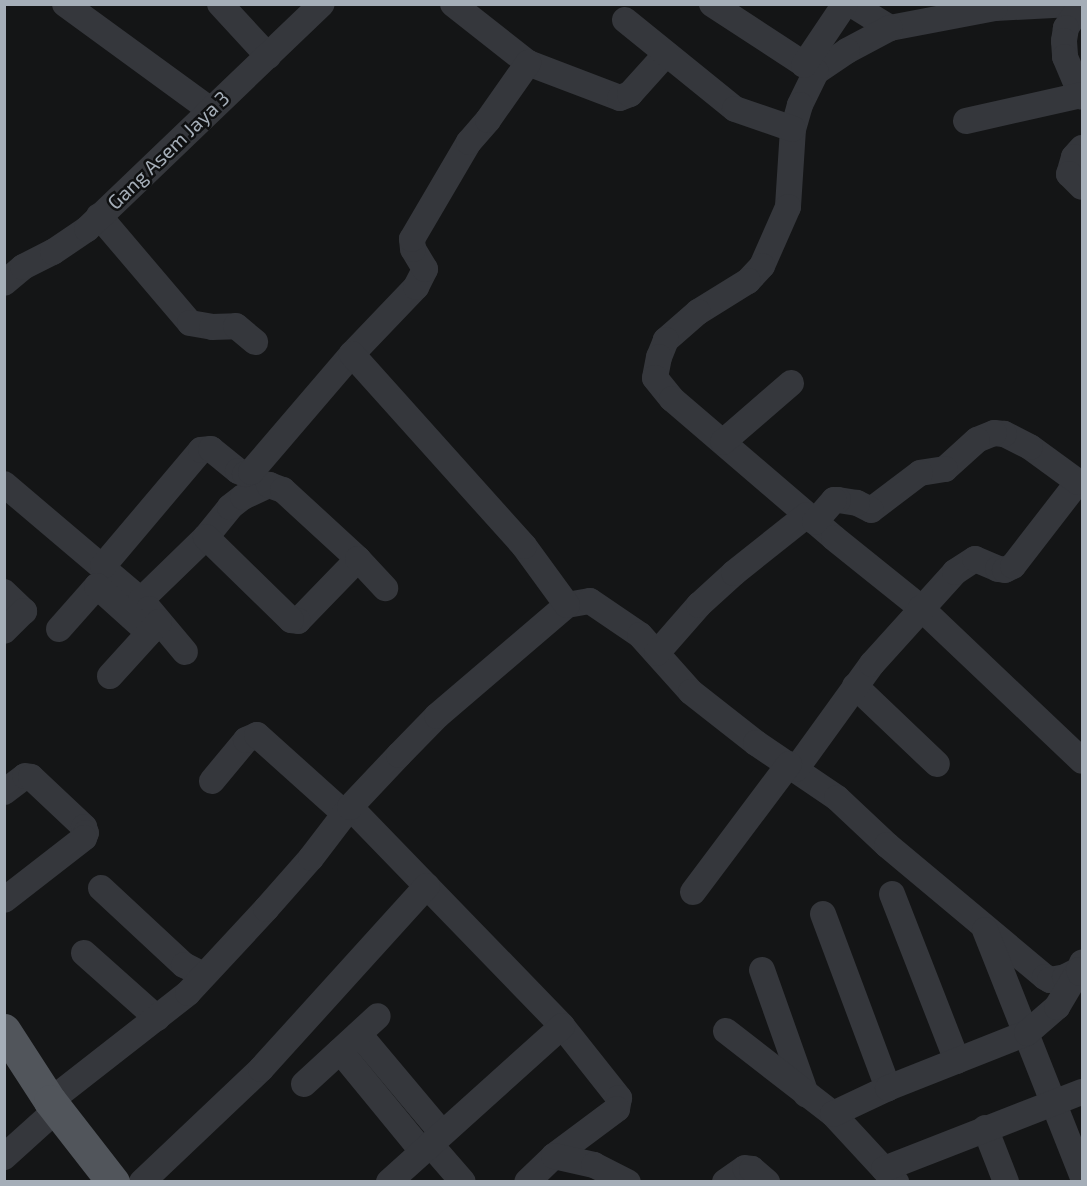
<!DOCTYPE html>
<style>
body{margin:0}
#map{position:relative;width:1087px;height:1186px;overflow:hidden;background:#141516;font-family:"Exo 2",sans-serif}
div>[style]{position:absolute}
.minor>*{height:26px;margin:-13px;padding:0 13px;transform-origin:13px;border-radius:13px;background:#35373c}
.major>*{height:33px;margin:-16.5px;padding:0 16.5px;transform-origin:16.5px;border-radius:16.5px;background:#51555b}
span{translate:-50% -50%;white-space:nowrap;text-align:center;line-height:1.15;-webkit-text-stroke:5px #0f1011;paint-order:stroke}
.street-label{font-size:20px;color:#a5aeb8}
.frame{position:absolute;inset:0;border:6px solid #a5aeb8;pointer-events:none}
</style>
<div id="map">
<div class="minor">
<i style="left:65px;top:4px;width:178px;rotate:36.1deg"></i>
<i style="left:220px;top:4px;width:71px;rotate:47.3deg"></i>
<i style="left:453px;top:4px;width:95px;rotate:38.2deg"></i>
<i style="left:528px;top:63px;width:98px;rotate:20.8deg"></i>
<i style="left:620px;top:98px;width:11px;rotate:-22deg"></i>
<i style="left:630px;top:94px;width:54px;rotate:-48deg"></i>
<i style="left:712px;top:4px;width:124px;rotate:33.2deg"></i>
<i style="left:851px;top:4px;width:46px;rotate:31.6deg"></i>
<i style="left:1072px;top:4px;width:77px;rotate:177deg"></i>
<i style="left:995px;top:8px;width:107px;rotate:169.2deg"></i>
<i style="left:890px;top:28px;width:49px;rotate:151.9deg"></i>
<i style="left:847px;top:51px;width:37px;rotate:146deg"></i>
<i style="left:816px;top:72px;width:37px;rotate:116deg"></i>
<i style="left:800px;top:105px;width:25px;rotate:106deg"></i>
<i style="left:793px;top:129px;width:78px;rotate:93.7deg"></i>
<i style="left:788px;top:207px;width:64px;rotate:113.8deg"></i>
<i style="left:762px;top:266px;width:21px;rotate:133deg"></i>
<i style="left:748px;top:281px;width:59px;rotate:148.2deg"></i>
<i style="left:698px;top:312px;width:43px;rotate:138.8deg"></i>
<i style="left:666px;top:340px;width:18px;rotate:112deg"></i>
<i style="left:659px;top:357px;width:21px;rotate:101deg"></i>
<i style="left:655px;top:378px;width:27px;rotate:51deg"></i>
<i style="left:672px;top:399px;width:213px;rotate:40.6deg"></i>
<i style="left:834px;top:538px;width:112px;rotate:38.8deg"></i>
<i style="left:921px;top:608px;width:222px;rotate:43.5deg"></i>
<i style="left:1082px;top:4px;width:29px;rotate:124deg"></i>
<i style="left:1066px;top:28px;width:13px;rotate:99deg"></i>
<i style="left:1064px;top:41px;width:16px;rotate:86deg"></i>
<i style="left:1065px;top:57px;width:43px;rotate:67deg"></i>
<i style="left:625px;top:20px;width:141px;rotate:39deg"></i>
<i style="left:735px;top:109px;width:61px;rotate:19deg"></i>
<i style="left:804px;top:65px;width:73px;rotate:-56.1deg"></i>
<i style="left:966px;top:121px;width:118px;rotate:-12.7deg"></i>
<i style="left:1082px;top:148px;width:12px;rotate:132deg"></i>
<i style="left:1074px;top:157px;width:18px;rotate:106deg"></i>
<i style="left:1069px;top:174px;width:18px;rotate:45deg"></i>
<i style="left:99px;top:216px;width:140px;rotate:49.6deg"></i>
<i style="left:190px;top:323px;width:22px;rotate:10deg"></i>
<i style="left:212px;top:327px;width:24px;rotate:-2deg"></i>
<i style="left:236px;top:326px;width:25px;rotate:40deg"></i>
<i style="left:4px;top:283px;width:25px;rotate:-40deg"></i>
<i style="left:23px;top:267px;width:34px;rotate:-27deg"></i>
<i style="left:53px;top:252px;width:41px;rotate:-34.1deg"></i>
<i style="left:87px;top:229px;width:325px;rotate:-43.8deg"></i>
<i style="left:723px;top:442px;width:90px;rotate:-40.9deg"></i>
<i style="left:4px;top:484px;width:180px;rotate:40.3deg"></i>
<i style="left:141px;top:600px;width:91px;rotate:-44.1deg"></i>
<i style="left:206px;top:537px;width:38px;rotate:-51deg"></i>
<i style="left:230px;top:507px;width:16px;rotate:-38deg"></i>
<i style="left:243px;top:497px;width:29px;rotate:-25deg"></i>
<i style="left:269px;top:485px;width:15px;rotate:20deg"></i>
<i style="left:283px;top:490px;width:102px;rotate:42.6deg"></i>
<i style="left:358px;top:559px;width:86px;rotate:134.1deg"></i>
<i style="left:298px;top:621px;width:7px;rotate:-172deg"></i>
<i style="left:291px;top:620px;width:119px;rotate:-135.7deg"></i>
<i style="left:358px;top:559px;width:40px;rotate:47deg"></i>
<i style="left:103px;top:566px;width:152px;rotate:-49.8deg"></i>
<i style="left:201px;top:450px;width:10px;rotate:-6deg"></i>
<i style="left:211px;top:449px;width:35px;rotate:39deg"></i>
<i style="left:238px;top:471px;width:8px;rotate:23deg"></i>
<i style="left:245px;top:474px;width:6px;rotate:-18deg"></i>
<i style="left:251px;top:472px;width:155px;rotate:-49.4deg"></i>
<i style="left:352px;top:354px;width:93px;rotate:-46.3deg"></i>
<i style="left:416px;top:287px;width:20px;rotate:-63deg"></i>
<i style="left:425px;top:269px;width:23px;rotate:-121deg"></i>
<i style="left:413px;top:249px;width:10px;rotate:-96deg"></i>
<i style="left:412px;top:239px;width:113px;rotate:-59.6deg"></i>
<i style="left:469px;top:142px;width:29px;rotate:-49deg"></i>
<i style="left:488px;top:120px;width:70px;rotate:-54.9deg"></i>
<i style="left:4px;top:592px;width:28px;rotate:44deg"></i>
<i style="left:24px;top:611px;width:28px;rotate:135deg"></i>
<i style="left:567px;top:605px;width:23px;rotate:-10deg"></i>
<i style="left:590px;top:601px;width:60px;rotate:34.2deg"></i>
<i style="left:640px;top:635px;width:76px;rotate:48.2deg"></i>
<i style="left:691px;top:692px;width:83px;rotate:38.1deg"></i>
<i style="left:756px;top:743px;width:98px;rotate:34.2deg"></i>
<i style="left:837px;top:798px;width:69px;rotate:43.2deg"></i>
<i style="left:887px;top:845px;width:206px;rotate:39.9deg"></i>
<i style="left:1045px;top:977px;width:6px;rotate:31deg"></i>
<i style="left:1050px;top:980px;width:15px;rotate:-11deg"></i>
<i style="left:1065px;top:977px;width:16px;rotate:-27deg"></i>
<i style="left:1079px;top:970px;width:8px;rotate:-67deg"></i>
<i style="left:149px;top:609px;width:56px;rotate:50.1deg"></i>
<i style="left:59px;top:629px;width:57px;rotate:-48.5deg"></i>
<i style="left:97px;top:586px;width:70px;rotate:42.1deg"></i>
<i style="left:657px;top:653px;width:64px;rotate:-48.8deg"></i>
<i style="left:699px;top:605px;width:47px;rotate:-42.4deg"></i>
<i style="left:734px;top:573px;width:93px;rotate:-38.5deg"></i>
<i style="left:110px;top:676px;width:73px;rotate:-47.8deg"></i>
<i style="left:855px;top:686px;width:113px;rotate:43.6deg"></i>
<i style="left:796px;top:769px;width:130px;rotate:-54.1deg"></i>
<i style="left:872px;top:664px;width:124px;rotate:-47.9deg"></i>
<i style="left:955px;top:572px;width:24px;rotate:-33deg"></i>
<i style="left:975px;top:559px;width:25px;rotate:23deg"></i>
<i style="left:998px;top:569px;width:7px;rotate:8deg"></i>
<i style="left:1005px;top:570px;width:9px;rotate:-27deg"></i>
<i style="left:1013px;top:566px;width:106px;rotate:-52.3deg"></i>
<i style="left:1078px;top:482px;width:59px;rotate:-143.9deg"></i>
<i style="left:1030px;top:447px;width:29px;rotate:-153deg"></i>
<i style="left:1004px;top:434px;width:10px;rotate:-174deg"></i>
<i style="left:994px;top:433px;width:18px;rotate:158deg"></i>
<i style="left:977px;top:440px;width:43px;rotate:137.8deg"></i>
<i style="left:945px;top:469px;width:25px;rotate:171deg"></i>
<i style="left:920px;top:473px;width:61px;rotate:142.9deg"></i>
<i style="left:871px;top:510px;width:16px;rotate:-153deg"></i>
<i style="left:857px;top:503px;width:19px;rotate:-171deg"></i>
<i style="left:838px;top:500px;width:4px;rotate:180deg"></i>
<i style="left:834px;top:500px;width:29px;rotate:131deg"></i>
<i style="left:212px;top:781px;width:53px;rotate:-50.3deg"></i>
<i style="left:246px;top:740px;width:12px;rotate:-24deg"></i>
<i style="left:257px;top:735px;width:118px;rotate:41.9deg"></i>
<i style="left:4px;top:792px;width:26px;rotate:-37deg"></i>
<i style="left:25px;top:776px;width:6px;rotate:9deg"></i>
<i style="left:31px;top:777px;width:73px;rotate:43.3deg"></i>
<i style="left:84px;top:827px;width:6px;rotate:72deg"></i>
<i style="left:86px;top:833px;width:5px;rotate:112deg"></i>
<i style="left:84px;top:838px;width:101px;rotate:142.2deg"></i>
<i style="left:350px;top:807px;width:305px;rotate:45.9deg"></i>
<i style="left:562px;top:1026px;width:92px;rotate:51.6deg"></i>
<i style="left:619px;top:1098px;width:11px;rotate:100deg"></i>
<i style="left:617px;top:1109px;width:79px;rotate:143.3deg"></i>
<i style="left:554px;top:1156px;width:37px;rotate:136deg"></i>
<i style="left:101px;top:888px;width:113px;rotate:42.9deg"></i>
<i style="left:184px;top:965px;width:22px;rotate:27deg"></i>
<i style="left:693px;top:892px;width:160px;rotate:-53.1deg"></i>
<i style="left:892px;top:894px;width:179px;rotate:68.7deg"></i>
<i style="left:823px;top:914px;width:186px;rotate:69.5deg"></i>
<i style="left:985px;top:930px;width:264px;rotate:68.4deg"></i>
<i style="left:84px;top:953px;width:98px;rotate:41.7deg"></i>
<i style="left:762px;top:970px;width:132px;rotate:70.5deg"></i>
<i style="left:726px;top:1031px;width:135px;rotate:37.8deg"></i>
<i style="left:833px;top:1114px;width:93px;rotate:47.2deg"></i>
<i style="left:359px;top:1034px;width:129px;rotate:50deg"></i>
<i style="left:340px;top:1051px;width:129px;rotate:50.6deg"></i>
<i style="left:304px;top:1084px;width:100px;rotate:-42.6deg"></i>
<i style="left:50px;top:1101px;width:175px;rotate:-38deg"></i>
<i style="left:188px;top:993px;width:115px;rotate:-47.1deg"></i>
<i style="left:266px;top:909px;width:68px;rotate:-48.6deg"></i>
<i style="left:311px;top:858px;width:64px;rotate:-52.6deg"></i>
<i style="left:350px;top:807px;width:71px;rotate:-46.7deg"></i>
<i style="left:399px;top:755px;width:54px;rotate:-45.7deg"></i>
<i style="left:437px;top:716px;width:171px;rotate:-40.5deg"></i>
<i style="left:567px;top:605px;width:73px;rotate:-126.1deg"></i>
<i style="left:524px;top:546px;width:258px;rotate:-131.9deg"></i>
<i style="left:833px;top:1114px;width:61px;rotate:-25.3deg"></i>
<i style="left:888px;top:1088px;width:149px;rotate:-21.6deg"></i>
<i style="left:1027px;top:1033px;width:40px;rotate:-41deg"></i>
<i style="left:1057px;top:1007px;width:43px;rotate:-59.3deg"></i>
<i style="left:1079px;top:970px;width:3px;rotate:72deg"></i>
<i style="left:985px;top:1128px;width:58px;rotate:68.7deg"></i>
<i style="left:430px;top:1144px;width:50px;rotate:49deg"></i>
<i style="left:554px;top:1156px;width:41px;rotate:12.7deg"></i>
<i style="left:594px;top:1165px;width:38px;rotate:27deg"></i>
<i style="left:4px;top:1157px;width:70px;rotate:-42.1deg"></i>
<i style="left:884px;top:1169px;width:212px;rotate:-21.3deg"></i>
<i style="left:142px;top:1182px;width:164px;rotate:-43.5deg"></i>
<i style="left:261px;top:1069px;width:247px;rotate:-47.8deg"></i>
<i style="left:389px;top:1182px;width:233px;rotate:-42deg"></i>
<i style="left:725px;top:1182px;width:24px;rotate:-35deg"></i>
<i style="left:745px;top:1168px;width:7px;rotate:8deg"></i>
<i style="left:752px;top:1169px;width:20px;rotate:41deg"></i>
</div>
<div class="major">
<i style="left:4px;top:1030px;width:85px;rotate:57.1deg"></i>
<i style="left:50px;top:1101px;width:103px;rotate:52.1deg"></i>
</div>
<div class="street-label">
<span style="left:168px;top:150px;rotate:-44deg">Gang Asem Jaya 3</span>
</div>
<div class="frame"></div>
</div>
